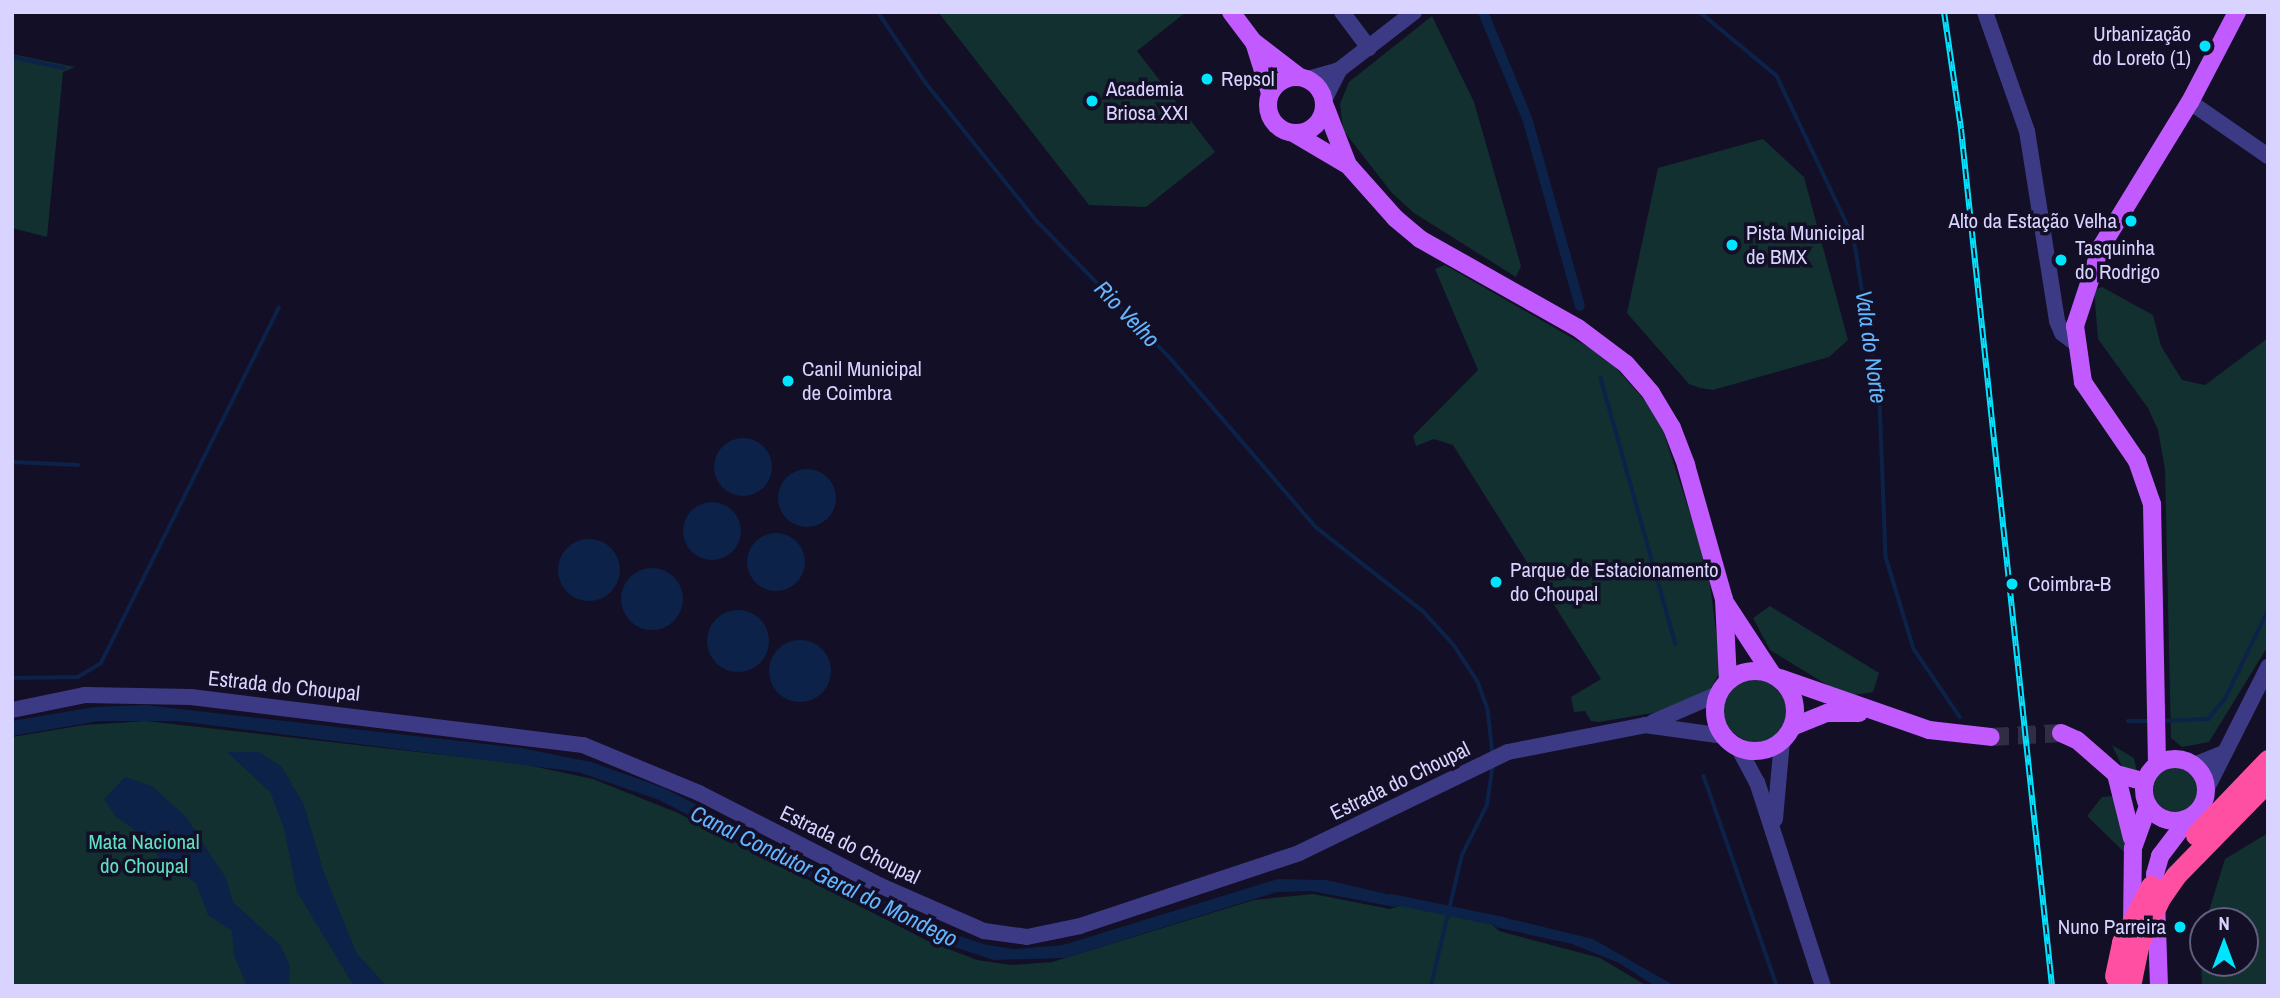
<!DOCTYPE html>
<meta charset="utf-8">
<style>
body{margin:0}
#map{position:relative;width:2280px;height:998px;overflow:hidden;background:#130f26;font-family:"Archivo Narrow",sans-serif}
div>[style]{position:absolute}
.green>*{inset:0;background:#12302f}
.round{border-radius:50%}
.water>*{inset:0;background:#0c2248}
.stream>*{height:3.5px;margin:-1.75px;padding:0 1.75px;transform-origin:1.75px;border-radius:1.75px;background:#0c2248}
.canal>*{height:10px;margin:-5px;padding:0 5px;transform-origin:5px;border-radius:5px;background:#0c2248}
.major-tunnel>*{height:18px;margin-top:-9px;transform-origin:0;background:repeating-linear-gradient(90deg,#312d47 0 18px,transparent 0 27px)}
.minor>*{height:16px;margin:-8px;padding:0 8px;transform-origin:8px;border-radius:8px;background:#3d3a85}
.major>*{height:18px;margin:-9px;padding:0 9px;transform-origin:9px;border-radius:9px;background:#c25bff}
.major>.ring{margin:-9px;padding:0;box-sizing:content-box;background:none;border:18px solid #c25bff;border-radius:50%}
.highway>*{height:21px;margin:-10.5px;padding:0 10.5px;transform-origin:10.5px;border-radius:10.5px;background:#ff4fa3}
.rail>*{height:6px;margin-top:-3px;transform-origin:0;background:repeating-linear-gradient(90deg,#130f26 0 10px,#00e5ff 0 20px);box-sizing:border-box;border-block:2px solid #00e5ff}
.highway-bridge>*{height:21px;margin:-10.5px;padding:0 10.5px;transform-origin:10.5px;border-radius:10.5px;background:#ff4fa3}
.dots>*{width:19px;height:19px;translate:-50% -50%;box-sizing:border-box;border:4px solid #130f26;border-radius:50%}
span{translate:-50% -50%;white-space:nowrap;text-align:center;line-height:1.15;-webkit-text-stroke:7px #130f26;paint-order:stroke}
.poi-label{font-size:21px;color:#d9d4ff}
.right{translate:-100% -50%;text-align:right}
.left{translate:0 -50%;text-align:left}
.street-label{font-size:21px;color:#d9d4ff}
.park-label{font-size:21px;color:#5fe0c0}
.water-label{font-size:23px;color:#62b6ff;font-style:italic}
.frame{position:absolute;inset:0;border:14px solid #d9d4ff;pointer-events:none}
.north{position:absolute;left:2189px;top:907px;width:70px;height:70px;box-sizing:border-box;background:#130f26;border:2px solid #625e7d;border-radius:50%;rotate:0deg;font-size:19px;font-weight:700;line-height:28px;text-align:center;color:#d9d4ff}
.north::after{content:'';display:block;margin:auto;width:24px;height:32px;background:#00e5ff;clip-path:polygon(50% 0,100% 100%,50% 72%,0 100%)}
</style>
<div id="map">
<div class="green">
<i style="clip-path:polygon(938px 12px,1186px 12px,1137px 51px,1215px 152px,1146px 207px,1089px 205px)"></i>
<i style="clip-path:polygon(1432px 16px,1474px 102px,1521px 266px,1516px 277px,1414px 213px,1392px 193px,1343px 130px,1340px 104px,1349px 82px)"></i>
<i style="clip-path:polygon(12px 54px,75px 67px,63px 72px,47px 237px,12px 228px)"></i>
<i style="clip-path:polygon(1763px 139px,1804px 177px,1848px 340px,1829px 357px,1713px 390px,1700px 388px,1689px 384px,1627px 313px,1658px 168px)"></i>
<i style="clip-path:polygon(1445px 265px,1607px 358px,1658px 415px,1708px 569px,1721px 670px,1710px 690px,1664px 711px,1599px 722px,1591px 721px,1585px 711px,1574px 712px,1571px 697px,1601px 679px,1453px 445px,1434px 439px,1416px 446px,1413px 436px,1478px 370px,1435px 269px)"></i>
<i style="clip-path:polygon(2102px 287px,2153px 315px,2161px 346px,2182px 380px,2205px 385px,2268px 338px,2268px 646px,2209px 742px,2182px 747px,2171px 738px,2165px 469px,2158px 430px,2148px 408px,2098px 339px,2094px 290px)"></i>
<i style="clip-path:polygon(1770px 606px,1879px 673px,1873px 692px,1854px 695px,1834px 689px,1770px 650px,1753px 618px)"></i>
<i class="round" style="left:1723px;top:676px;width:66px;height:66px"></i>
<i style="clip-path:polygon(146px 721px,523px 764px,593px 779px,678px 813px,928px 941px,977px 960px,1011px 965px,1052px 962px,1254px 900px,1313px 894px,1390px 909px,1402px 905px,1490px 923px,1499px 931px,1600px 958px,1647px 986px,12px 986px,12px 737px,84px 725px)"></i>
<i style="clip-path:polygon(2112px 745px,2134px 758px,2137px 772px,2124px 771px)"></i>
<i class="round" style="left:2153px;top:766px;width:46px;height:46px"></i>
<i style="clip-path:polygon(2113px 796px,2127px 822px,2126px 854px,2087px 816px,2102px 797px)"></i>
<i style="clip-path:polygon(2268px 833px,2268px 986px,2202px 986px,2200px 930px,2203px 963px,2245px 963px,2245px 921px,2207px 921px,2207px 917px,2225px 859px)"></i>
</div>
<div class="water">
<i class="round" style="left:714px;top:438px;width:58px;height:58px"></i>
<i class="round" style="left:778px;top:469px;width:58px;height:58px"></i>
<i class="round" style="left:683px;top:502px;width:58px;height:58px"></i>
<i class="round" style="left:747px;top:533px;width:58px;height:58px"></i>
<i class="round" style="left:558px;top:539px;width:62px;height:62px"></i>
<i class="round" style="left:621px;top:568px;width:62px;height:62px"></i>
<i class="round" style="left:707px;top:610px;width:62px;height:62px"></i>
<i class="round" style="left:769px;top:640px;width:62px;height:62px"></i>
<i style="clip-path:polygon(145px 705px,521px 748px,591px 762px,664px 788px,941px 930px,987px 945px,1015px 949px,1063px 945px,1278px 879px,1326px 880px,1404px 898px,1402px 905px,1395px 907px,1311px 891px,1277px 892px,1065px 958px,994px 960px,930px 939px,659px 800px,578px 772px,177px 721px,99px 721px,12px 736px,12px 721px,94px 707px)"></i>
<i style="clip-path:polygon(227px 752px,259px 752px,282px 767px,304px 805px,324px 873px,357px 954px,387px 986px,354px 986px,297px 892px,284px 829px,271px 793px)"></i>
<i style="clip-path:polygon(125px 777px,152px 786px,186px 817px,226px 878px,233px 902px,280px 945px,290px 965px,289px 986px,247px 986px,234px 956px,232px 931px,208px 915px,196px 883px,162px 861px,141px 834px,116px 817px,104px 799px)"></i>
<i style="clip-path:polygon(1498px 916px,1593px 939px,1675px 986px,1655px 986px,1619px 963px,1572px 944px,1495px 927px,1491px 917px)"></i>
</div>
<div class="stream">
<i style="left:878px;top:12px;width:86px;rotate:55.9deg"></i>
<i style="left:926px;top:83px;width:176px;rotate:51.2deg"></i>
<i style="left:1036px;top:220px;width:194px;rotate:45.8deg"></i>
<i style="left:1171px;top:359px;width:223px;rotate:49.2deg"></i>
<i style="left:1317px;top:528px;width:136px;rotate:38.1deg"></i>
<i style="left:1424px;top:612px;width:45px;rotate:47.7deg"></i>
<i style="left:1454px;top:645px;width:44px;rotate:57deg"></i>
<i style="left:1478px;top:682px;width:29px;rotate:70deg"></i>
<i style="left:1488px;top:709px;width:46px;rotate:83.8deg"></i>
<i style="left:1700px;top:12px;width:100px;rotate:39.7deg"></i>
<i style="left:1777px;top:76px;width:179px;rotate:64.6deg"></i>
<i style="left:1854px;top:238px;width:165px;rotate:80.9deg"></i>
<i style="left:1880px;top:401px;width:156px;rotate:87.8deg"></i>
<i style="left:1886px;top:557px;width:96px;rotate:73.1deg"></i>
<i style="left:1914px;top:649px;width:82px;rotate:55.9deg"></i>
<i style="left:12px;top:57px;width:53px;rotate:11.9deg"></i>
<i style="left:1601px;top:378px;width:276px;rotate:74.3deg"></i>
<i style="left:12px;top:462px;width:66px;rotate:2.6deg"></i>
<i style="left:12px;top:678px;width:66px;rotate:-0.9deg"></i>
<i style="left:78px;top:677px;width:27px;rotate:-31deg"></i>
<i style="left:101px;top:663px;width:397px;rotate:-63.4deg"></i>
<i style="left:2128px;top:721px;width:22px"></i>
<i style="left:2161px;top:721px;width:47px;rotate:-2.4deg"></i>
<i style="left:2208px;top:719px;width:26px;rotate:-50deg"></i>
<i style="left:2225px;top:699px;width:99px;rotate:-64.2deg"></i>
<i style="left:1704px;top:776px;width:222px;rotate:70.8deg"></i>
<i style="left:1431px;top:986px;width:135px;rotate:-76.7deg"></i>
<i style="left:1462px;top:855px;width:56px;rotate:-63.4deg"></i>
<i style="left:1487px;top:805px;width:42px;rotate:-81.9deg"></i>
</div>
<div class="canal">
<i style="left:1483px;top:12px;width:115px;rotate:67.5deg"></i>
<i style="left:1527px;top:118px;width:195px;rotate:74.3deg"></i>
<i style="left:1391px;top:899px;width:114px;rotate:11.6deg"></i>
</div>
<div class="major-tunnel">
<i style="left:1991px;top:737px;width:70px;rotate:-3.3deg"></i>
</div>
<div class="minor">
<i style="left:1342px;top:12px;width:45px;rotate:53.1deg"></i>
<i style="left:1985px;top:12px;width:126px;rotate:70.6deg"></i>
<i style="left:2027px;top:131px;width:192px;rotate:81deg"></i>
<i style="left:2057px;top:321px;width:13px;rotate:67deg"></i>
<i style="left:2062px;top:333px;width:15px;rotate:37deg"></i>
<i style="left:1308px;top:79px;width:32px;rotate:-16deg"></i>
<i style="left:1339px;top:70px;width:95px;rotate:-37.7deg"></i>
<i style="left:1324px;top:100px;width:34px;rotate:-63deg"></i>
<i style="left:2190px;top:102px;width:95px;rotate:34.7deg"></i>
<i style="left:12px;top:710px;width:75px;rotate:-11.6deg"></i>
<i style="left:85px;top:695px;width:106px;rotate:1.1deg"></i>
<i style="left:191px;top:697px;width:395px;rotate:7deg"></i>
<i style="left:583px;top:745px;width:126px;rotate:22.5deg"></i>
<i style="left:699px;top:793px;width:204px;rotate:27.1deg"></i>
<i style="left:881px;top:886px;width:112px;rotate:23.6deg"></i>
<i style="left:984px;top:931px;width:43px;rotate:7.9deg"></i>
<i style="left:1027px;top:937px;width:54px;rotate:-11.7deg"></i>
<i style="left:1080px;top:926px;width:231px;rotate:-18.4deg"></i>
<i style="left:1299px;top:853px;width:232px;rotate:-25.8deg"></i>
<i style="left:1508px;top:752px;width:140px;rotate:-11.1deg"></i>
<i style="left:1645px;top:725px;width:80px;rotate:7.9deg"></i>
<i style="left:1653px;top:722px;width:71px;rotate:-23.3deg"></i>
<i style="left:1738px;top:747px;width:40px;rotate:62deg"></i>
<i style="left:1757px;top:782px;width:214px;rotate:72.1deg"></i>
<i style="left:2194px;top:765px;width:31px;rotate:-22deg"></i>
<i style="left:2207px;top:788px;width:136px;rotate:-63.2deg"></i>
<i style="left:1775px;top:819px;width:79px;rotate:-84.9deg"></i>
</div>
<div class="major">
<i style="left:1231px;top:12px;width:38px;rotate:53deg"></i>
<i style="left:1254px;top:42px;width:56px;rotate:37.7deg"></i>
<i style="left:1254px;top:42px;width:53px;rotate:72.6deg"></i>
<i class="ring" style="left:1268px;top:77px;width:38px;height:38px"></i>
<i style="left:1325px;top:106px;width:63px;rotate:68.7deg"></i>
<i style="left:1348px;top:165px;width:71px;rotate:48.4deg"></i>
<i style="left:1395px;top:218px;width:33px;rotate:40deg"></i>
<i style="left:1420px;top:239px;width:181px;rotate:29.4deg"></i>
<i style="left:1578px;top:328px;width:60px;rotate:36.9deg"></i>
<i style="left:1626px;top:364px;width:38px;rotate:49deg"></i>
<i style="left:1651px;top:393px;width:41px;rotate:59deg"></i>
<i style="left:1672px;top:428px;width:40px;rotate:69deg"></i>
<i style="left:1686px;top:465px;width:139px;rotate:74.2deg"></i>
<i style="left:1724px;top:599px;width:82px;rotate:87.2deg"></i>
<i style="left:1295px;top:134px;width:59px;rotate:30.5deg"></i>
<i style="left:1726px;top:604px;width:84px;rotate:56.7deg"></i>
<i class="ring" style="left:1715px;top:671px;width:62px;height:62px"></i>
<i style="left:1780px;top:678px;width:158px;rotate:19.2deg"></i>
<i style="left:1929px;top:730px;width:62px;rotate:6.4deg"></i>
<i style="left:1792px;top:727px;width:38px;rotate:-22deg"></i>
<i style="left:1827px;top:713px;width:32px"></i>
<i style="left:2061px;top:733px;width:17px;rotate:24deg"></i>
<i style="left:2077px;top:740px;width:52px;rotate:41.1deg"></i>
<i style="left:2116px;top:774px;width:30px;rotate:15deg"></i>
<i class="ring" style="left:2144px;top:759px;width:44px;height:44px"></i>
<i style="left:2157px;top:764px;width:260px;rotate:-91.1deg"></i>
<i style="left:2152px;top:504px;width:46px;rotate:-109.2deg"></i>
<i style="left:2137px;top:461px;width:96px;rotate:-124.4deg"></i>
<i style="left:2083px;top:382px;width:57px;rotate:-98.1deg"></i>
<i style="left:2075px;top:326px;width:83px;rotate:-71.8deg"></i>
<i style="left:2101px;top:247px;width:170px;rotate:-58.5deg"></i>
<i style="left:2190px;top:102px;width:102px;rotate:-62.4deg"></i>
<i style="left:2116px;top:774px;width:66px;rotate:76deg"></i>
<i style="left:2132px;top:927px;width:79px;rotate:-89.3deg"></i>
<i style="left:2133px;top:848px;width:45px;rotate:-70.3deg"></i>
<i style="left:2159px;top:986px;width:112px;rotate:-92deg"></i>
<i style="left:2155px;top:874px;width:19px;rotate:-74deg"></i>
<i style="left:2160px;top:856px;width:48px;rotate:-52.7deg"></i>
</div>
<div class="highway">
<i style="left:2196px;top:835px;width:104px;rotate:-46.2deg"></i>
</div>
<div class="rail">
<i style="left:1944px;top:12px;width:118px;rotate:81.7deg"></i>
<i style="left:1961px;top:129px;width:862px;rotate:83.94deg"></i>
</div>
<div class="highway-bridge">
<i style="left:2115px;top:976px;width:35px;rotate:-78deg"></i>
<i style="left:2122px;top:942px;width:63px;rotate:-62.6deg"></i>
<i style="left:2130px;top:986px;width:45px;rotate:-78.4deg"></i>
<i style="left:2139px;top:942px;width:49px;rotate:-64.5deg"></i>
<i style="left:2160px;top:898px;width:28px;rotate:-55deg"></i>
<i style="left:2176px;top:875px;width:132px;rotate:-45.6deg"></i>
</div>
<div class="dots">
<i style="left:2205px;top:46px;background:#00e5ff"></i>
<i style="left:1207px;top:79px;background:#00e5ff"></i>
<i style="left:1092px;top:101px;background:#00e5ff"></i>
<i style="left:2131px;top:221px;background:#00e5ff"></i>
<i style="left:1732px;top:245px;background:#00e5ff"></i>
<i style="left:2061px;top:260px;background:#00e5ff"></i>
<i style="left:788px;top:381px;background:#00e5ff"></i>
<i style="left:1496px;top:582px;background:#00e5ff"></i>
<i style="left:2012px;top:584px;background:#00e5ff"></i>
<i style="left:2180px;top:927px;background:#00e5ff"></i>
</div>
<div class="poi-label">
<span class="right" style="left:2191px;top:46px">Urbanização<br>do Loreto (1)</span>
<span class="left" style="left:1221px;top:79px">Repsol</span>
<span class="left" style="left:1106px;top:101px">Academia<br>Briosa XXI</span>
<span class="right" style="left:2117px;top:221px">Alto da Estação Velha</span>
<span class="left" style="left:1746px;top:245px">Pista Municipal<br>de BMX</span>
<span class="left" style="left:2075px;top:260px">Tasquinha<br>do Rodrigo</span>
<span class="left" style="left:802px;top:381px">Canil Municipal<br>de Coimbra</span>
<span class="left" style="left:1510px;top:582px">Parque de Estacionamento<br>do Choupal</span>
<span class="left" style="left:2028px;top:584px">Coimbra-B</span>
<span class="right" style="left:2166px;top:927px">Nuno Parreira</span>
</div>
<div class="street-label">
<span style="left:284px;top:686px;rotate:6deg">Estrada do Choupal</span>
<span style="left:1400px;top:781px;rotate:-26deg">Estrada do Choupal</span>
<span style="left:850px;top:845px;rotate:26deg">Estrada do Choupal</span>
</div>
<div class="park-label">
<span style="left:144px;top:854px">Mata Nacional<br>do Choupal</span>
</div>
<div class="water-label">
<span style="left:1127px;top:314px;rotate:46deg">Rio Velho</span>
<span style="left:1871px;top:347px;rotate:82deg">Vala do Norte</span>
<span style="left:824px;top:876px;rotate:26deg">Canal Condutor Geral do Mondego</span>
</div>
<div class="frame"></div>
<div class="north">N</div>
</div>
